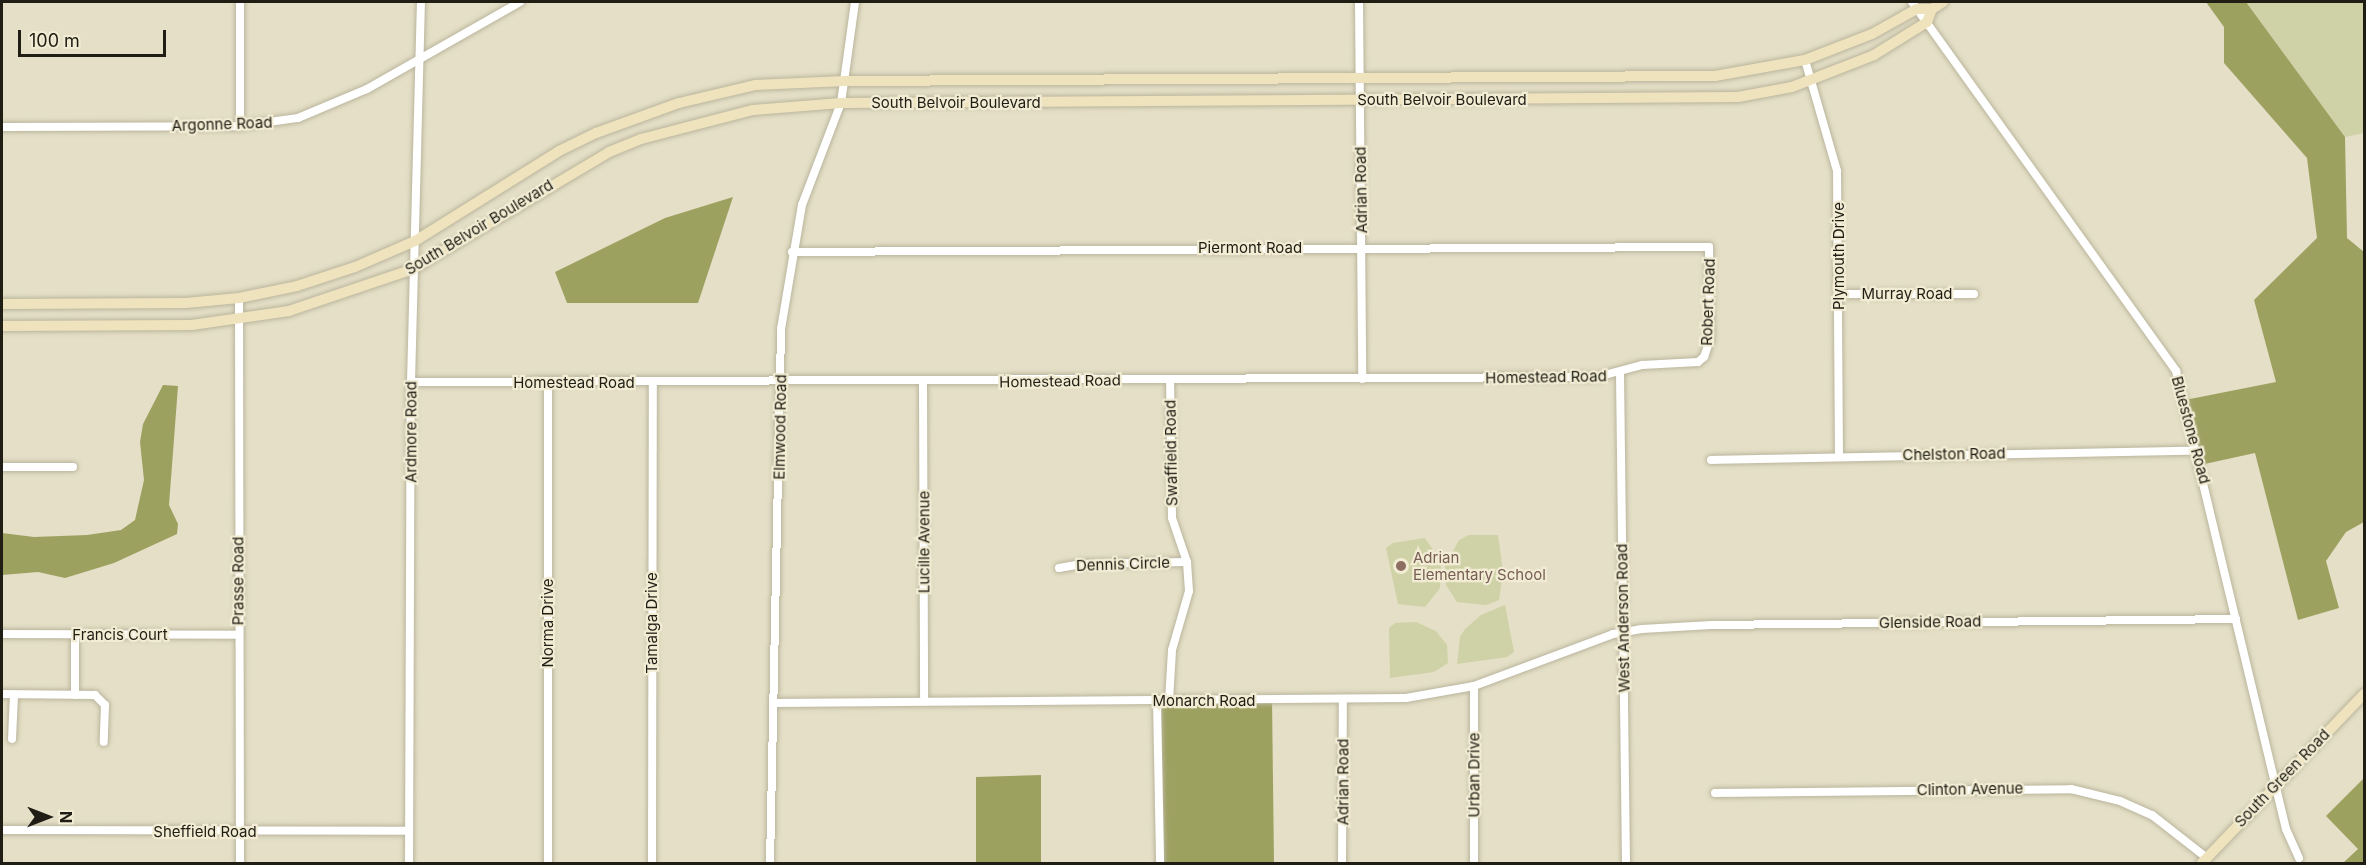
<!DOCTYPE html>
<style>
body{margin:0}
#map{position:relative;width:2366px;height:865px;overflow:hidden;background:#e4dfc6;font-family:Inter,sans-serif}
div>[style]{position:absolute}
.green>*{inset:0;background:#cfd2a6}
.forest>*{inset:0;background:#9da160}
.roads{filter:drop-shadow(0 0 2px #bab59d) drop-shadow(0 0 2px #bab59d)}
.street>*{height:8px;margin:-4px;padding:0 4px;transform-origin:4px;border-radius:4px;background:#fff}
.secondary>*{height:10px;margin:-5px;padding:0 5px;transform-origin:5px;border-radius:5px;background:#efe3be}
.dots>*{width:16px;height:16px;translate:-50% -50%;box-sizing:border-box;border:3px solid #f1ecd3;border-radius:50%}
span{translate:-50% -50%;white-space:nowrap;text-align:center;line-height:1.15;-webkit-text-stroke:4.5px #f1ecd3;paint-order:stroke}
.street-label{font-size:15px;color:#1f1d14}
.education-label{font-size:15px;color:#785e54}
.left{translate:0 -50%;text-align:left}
.frame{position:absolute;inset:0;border:3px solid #1f1d14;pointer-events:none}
.north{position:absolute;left:18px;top:787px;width:60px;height:60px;-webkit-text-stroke:4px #f1ecd3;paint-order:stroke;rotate:90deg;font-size:16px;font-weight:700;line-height:24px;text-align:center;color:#1f1d14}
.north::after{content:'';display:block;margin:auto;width:21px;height:27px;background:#1f1d14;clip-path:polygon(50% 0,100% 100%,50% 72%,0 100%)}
.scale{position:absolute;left:18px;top:30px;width:148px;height:27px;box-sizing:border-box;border:3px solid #1f1d14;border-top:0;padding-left:8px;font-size:18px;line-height:21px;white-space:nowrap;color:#1f1d14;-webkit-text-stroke:4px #f1ecd3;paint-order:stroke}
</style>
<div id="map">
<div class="green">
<i style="clip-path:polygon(2246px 2px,2364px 2px,2364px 133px,2345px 137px)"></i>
<i style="clip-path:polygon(1469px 535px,1498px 535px,1503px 572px,1499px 600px,1486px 605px,1457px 602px,1446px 585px,1445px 566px,1459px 540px)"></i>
<i style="clip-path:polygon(1425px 538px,1441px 562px,1440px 588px,1425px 607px,1398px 604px,1386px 548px,1393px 543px)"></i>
<i style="clip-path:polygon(1505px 605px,1514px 652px,1507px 657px,1457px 664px,1460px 637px,1465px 629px,1481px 615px)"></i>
<i style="clip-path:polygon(1416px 622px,1436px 631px,1447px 645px,1448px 663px,1434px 672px,1390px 678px,1389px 628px,1395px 623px)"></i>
</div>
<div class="forest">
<i style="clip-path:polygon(2206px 2px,2246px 2px,2345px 137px,2347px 238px,2364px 252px,2364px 522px,2346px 532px,2326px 561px,2339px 608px,2298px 620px,2255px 453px,2200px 465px,2185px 400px,2276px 382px,2254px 300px,2317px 238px,2307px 158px,2224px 63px,2224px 27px)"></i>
<i style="clip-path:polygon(733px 197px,698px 303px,567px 303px,555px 272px,665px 218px)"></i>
<i style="clip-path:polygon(163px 385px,178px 386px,169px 505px,178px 524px,177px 534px,114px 563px,65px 578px,38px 572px,2px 575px,2px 533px,34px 537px,87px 535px,121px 530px,135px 520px,144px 480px,140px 442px,143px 424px)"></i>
<i style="clip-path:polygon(1272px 700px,1274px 863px,1160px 863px,1157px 701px)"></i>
<i style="clip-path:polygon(1041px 775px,1041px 863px,976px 863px,976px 777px)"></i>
<i style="clip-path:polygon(2364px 778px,2364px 863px,2343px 863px,2358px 849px,2326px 816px)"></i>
</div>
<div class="roads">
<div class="street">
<i style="left:1359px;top:2px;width:377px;rotate:89.5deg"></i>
<i style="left:1912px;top:2px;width:454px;rotate:54.4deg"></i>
<i style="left:2176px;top:371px;width:471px;rotate:76.5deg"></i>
<i style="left:2286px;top:829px;width:32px;rotate:66deg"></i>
<i style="left:1805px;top:60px;width:116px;rotate:73.9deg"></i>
<i style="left:1837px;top:171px;width:285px;rotate:89.6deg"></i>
<i style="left:240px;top:126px;width:124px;rotate:-90deg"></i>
<i style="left:2px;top:127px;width:238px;rotate:-0.2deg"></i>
<i style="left:240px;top:126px;width:59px;rotate:-7.9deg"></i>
<i style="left:298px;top:118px;width:75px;rotate:-22.8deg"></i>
<i style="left:367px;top:89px;width:176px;rotate:-29.6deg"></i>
<i style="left:1839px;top:294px;width:135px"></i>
<i style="left:239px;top:298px;width:566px;rotate:89.9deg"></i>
<i style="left:1620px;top:373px;width:491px;rotate:89.3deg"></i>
<i style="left:411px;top:382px;width:1186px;rotate:-0.24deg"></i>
<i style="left:1597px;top:377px;width:47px;rotate:-14.9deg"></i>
<i style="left:1642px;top:365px;width:56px;rotate:-3.1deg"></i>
<i style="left:1698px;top:362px;width:8px;rotate:-40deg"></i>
<i style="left:1704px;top:357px;width:18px;rotate:-71deg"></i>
<i style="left:1710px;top:340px;width:93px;rotate:-90.6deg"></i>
<i style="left:1709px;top:247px;width:917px;rotate:179.69deg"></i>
<i style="left:548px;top:382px;width:482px;rotate:90deg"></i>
<i style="left:923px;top:382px;width:319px;rotate:89.8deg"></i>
<i style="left:1711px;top:460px;width:486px;rotate:-1.1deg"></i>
<i style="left:2px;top:467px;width:71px"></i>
<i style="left:1059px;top:568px;width:23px;rotate:-10deg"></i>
<i style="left:1082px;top:564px;width:105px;rotate:-1.1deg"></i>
<i style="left:2px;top:634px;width:236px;rotate:0.2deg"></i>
<i style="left:75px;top:634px;width:61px;rotate:90deg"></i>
<i style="left:2px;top:694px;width:93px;rotate:0.6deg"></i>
<i style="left:95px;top:695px;width:14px;rotate:45deg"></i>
<i style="left:105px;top:705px;width:37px;rotate:92deg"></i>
<i style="left:1157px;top:701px;width:163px;rotate:88.9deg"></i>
<i style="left:1169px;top:701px;width:51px;rotate:-86.6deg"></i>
<i style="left:1172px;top:650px;width:61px;rotate:-73.9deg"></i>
<i style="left:1189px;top:591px;width:29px;rotate:-94deg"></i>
<i style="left:1187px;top:562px;width:46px;rotate:-108.8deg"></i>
<i style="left:1172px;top:518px;width:138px;rotate:-90.8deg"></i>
<i style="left:773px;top:703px;width:633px;rotate:-0.45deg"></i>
<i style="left:1406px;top:698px;width:69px;rotate:-10deg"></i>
<i style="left:1474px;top:686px;width:148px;rotate:-20.5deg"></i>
<i style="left:1613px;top:634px;width:29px;rotate:-10deg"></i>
<i style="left:1642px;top:629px;width:69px;rotate:-3.3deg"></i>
<i style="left:1711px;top:625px;width:525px;rotate:-0.65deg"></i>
<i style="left:12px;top:739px;width:44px;rotate:-87.4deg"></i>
<i style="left:1715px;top:793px;width:356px;rotate:-0.6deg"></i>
<i style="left:2071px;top:789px;width:50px;rotate:13.8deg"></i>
<i style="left:2120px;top:801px;width:35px;rotate:24deg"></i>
<i style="left:2152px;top:815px;width:70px;rotate:38deg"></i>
<i style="left:2px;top:830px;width:407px;rotate:0.1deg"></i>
<i style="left:409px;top:864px;width:482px;rotate:-89.8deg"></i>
<i style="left:411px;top:382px;width:380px;rotate:-88.5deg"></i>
<i style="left:652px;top:864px;width:481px;rotate:-89.9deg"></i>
<i style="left:770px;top:864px;width:535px;rotate:-88.82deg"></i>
<i style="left:781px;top:329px;width:126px;rotate:-80.4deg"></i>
<i style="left:802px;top:205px;width:109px;rotate:-69.1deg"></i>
<i style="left:841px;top:103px;width:102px;rotate:-82.1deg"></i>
<i style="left:1342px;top:864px;width:164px;rotate:-89.7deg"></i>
<i style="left:1474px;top:864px;width:178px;rotate:-90deg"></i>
</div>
<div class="secondary">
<i style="left:2px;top:304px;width:184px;rotate:-0.3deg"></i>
<i style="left:186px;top:303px;width:53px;rotate:-5.4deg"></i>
<i style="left:239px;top:298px;width:59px;rotate:-11.7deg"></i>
<i style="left:297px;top:286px;width:61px;rotate:-18.1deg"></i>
<i style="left:355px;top:267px;width:65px;rotate:-23.4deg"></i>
<i style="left:415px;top:241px;width:170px;rotate:-32deg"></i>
<i style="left:559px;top:151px;width:41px;rotate:-25.9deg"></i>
<i style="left:596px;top:133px;width:88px;rotate:-19.9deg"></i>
<i style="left:679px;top:103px;width:78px;rotate:-13.3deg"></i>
<i style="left:755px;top:85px;width:90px;rotate:-2.5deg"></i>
<i style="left:845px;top:81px;width:870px;rotate:-0.33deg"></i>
<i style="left:1715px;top:76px;width:91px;rotate:-10.1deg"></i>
<i style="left:1805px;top:60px;width:72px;rotate:-21.2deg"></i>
<i style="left:1872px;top:34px;width:51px;rotate:-29.1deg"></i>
<i style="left:1917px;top:9px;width:15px"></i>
<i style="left:2px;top:326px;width:190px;rotate:-0.3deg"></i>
<i style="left:192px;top:325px;width:98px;rotate:-8.2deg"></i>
<i style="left:289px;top:311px;width:131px;rotate:-18.7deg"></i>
<i style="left:413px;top:269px;width:228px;rotate:-30.8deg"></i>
<i style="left:609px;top:152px;width:35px;rotate:-22deg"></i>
<i style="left:641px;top:139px;width:116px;rotate:-14.5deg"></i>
<i style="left:753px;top:110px;width:88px;rotate:-4.5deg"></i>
<i style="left:841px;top:103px;width:897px;rotate:-0.38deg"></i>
<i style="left:1738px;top:97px;width:55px;rotate:-10.5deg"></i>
<i style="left:1792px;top:87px;width:88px;rotate:-21.3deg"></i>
<i style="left:1874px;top:55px;width:62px;rotate:-31.9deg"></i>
<i style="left:1927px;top:22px;width:14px;rotate:-69deg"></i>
<i style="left:1932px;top:9px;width:13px;rotate:-32deg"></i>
<i style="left:2201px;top:864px;width:236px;rotate:-46.2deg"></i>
</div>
</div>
<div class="dots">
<i style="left:1401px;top:566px;background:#8d6e63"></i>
</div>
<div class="street-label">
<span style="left:1442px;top:100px">South Belvoir Boulevard</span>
<span style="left:956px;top:103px">South Belvoir Boulevard</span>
<span style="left:222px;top:124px;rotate:-2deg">Argonne Road</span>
<span style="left:1361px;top:190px;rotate:-91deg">Adrian Road</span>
<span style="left:479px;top:227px;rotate:-31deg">South Belvoir Boulevard</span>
<span style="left:1250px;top:248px">Piermont Road</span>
<span style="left:1839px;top:256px;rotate:-90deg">Plymouth Drive</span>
<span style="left:1907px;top:294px">Murray Road</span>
<span style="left:1708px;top:302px;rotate:-88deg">Robert Road</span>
<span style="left:1546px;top:377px;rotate:-1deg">Homestead Road</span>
<span style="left:1060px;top:381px;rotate:-1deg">Homestead Road</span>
<span style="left:574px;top:383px">Homestead Road</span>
<span style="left:780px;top:427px;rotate:-89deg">Elmwood Road</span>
<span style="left:2191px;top:430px;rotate:75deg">Bluestone Road</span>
<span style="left:411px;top:432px;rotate:-90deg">Ardmore Road</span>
<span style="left:1171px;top:453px;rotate:-91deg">Swaffield Road</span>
<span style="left:1954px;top:454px;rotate:-1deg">Chelston Road</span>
<span style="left:924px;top:542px;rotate:-90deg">Lucille Avenue</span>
<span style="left:1123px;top:564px;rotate:-2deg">Dennis Circle</span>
<span style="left:238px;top:581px;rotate:-90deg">Prasse Road</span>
<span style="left:1623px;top:618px;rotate:-91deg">West Anderson Road</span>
<span style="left:1930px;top:622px;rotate:-1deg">Glenside Road</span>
<span style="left:548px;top:623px;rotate:-90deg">Norma Drive</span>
<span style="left:652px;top:623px;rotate:-90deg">Tamalga Drive</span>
<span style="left:120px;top:635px">Francis Court</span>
<span style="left:1204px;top:701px">Monarch Road</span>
<span style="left:1474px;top:775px;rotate:-90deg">Urban Drive</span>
<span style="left:2282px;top:778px;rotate:-46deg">South Green Road</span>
<span style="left:1343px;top:782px;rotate:-90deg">Adrian Road</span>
<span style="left:1970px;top:789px;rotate:-1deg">Clinton Avenue</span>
<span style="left:205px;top:832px">Sheffield Road</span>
</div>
<div class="education-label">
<span class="left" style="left:1413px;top:566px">Adrian<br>Elementary School</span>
</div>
<div class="frame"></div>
<div class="north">N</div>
<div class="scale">100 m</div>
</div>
